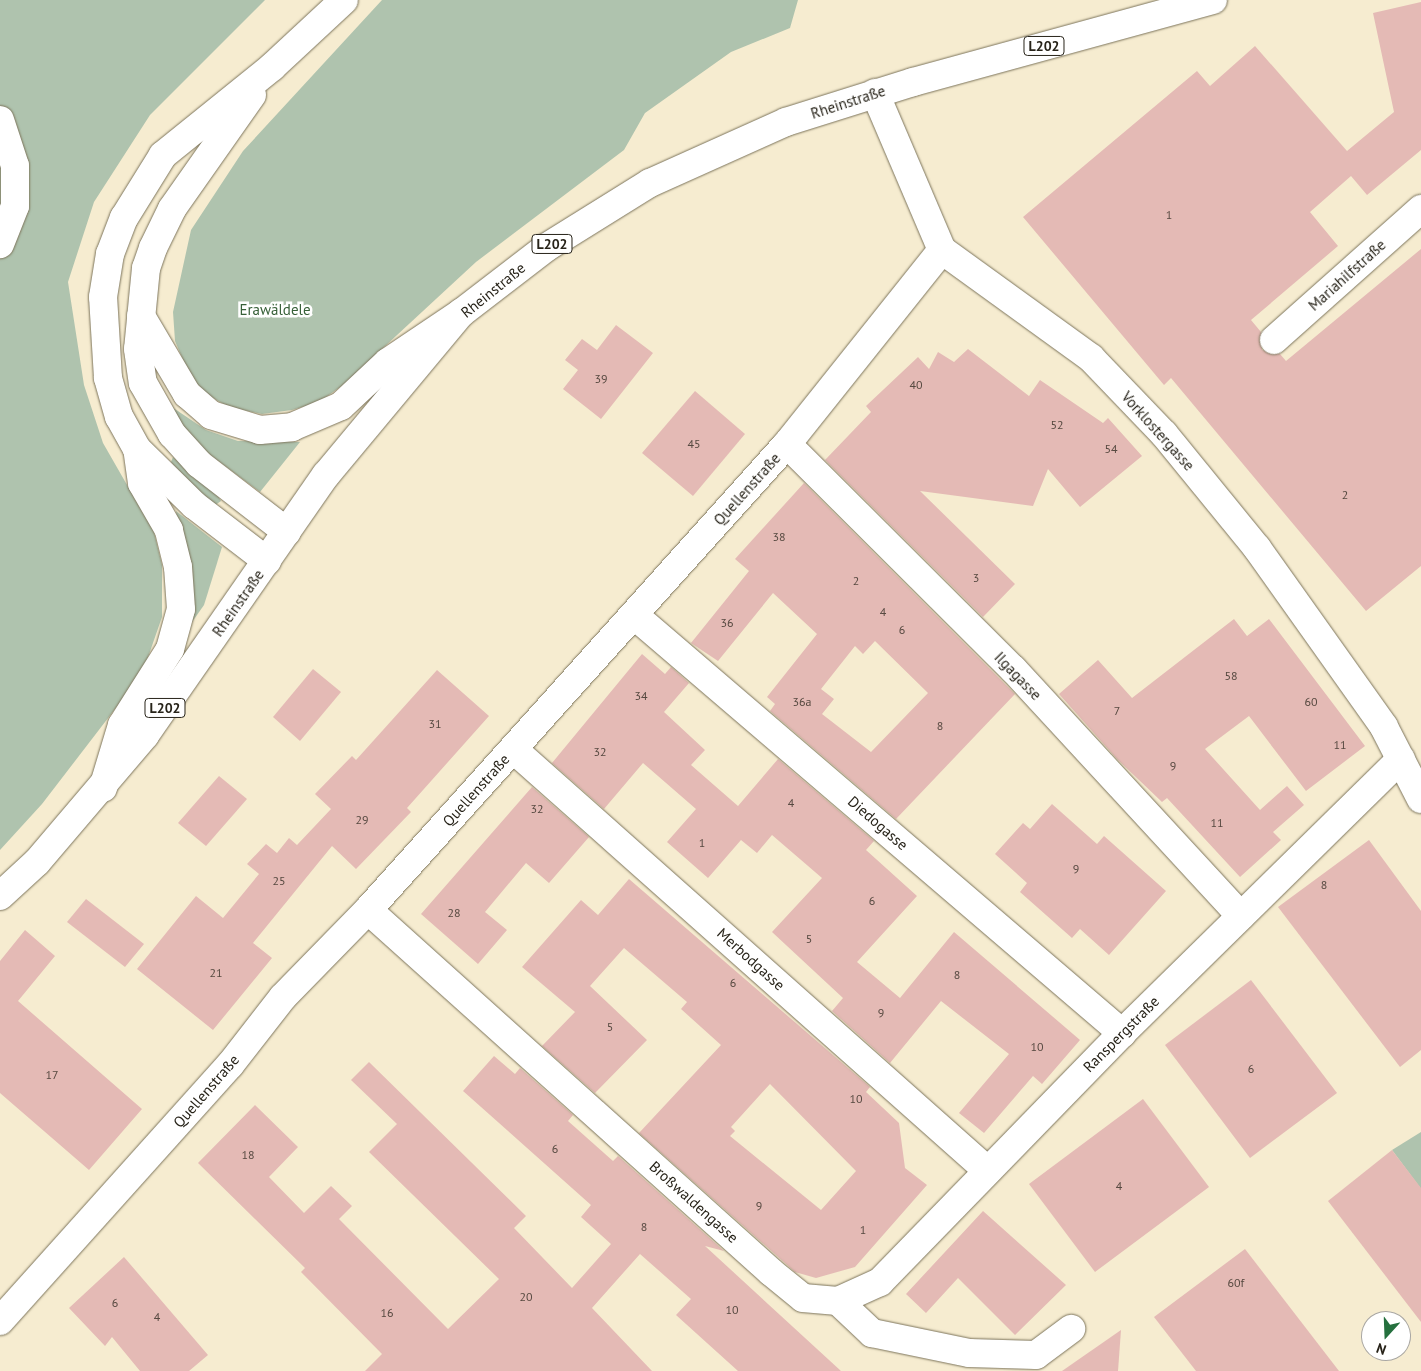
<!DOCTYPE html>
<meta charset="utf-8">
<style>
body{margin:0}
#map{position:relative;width:1421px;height:1371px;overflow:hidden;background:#f6ecd0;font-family:"PT Sans",sans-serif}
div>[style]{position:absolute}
.green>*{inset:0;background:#afc3ae}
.building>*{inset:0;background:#e4bab5}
.roads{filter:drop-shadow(0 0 1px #7c745b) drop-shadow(0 0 1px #7c745b)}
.minor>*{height:28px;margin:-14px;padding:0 14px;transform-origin:14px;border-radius:14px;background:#fff}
.major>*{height:28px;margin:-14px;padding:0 14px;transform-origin:14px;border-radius:14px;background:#fff}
.highway>*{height:28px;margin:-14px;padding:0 14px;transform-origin:14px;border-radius:14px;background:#fff}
span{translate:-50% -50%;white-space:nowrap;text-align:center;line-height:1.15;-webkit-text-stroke:5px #fff;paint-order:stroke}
.number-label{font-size:12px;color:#564940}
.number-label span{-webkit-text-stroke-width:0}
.shield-label span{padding:1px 4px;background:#fff;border:1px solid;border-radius:4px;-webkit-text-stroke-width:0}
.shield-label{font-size:14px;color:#272319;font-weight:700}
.street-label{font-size:15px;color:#272319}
.park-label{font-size:15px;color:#386139}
.north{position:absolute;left:1361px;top:1311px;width:50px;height:50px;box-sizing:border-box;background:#fff;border:1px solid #a9a7a3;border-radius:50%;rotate:200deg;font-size:14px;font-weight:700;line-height:20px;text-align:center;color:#272319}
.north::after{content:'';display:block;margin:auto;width:18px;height:22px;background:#25703e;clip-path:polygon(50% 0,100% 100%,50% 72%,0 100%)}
</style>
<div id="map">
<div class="green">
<i style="clip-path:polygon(0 0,265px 0,150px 115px,94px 202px,68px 282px,84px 385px,103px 443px,154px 532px,162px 565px,162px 617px,146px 663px,125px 696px,42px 804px,0 850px)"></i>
<i style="clip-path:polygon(382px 0,798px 0,790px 28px,731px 52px,645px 113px,624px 150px,476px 262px,343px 385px,319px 402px,292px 410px,262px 414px,229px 407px,204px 393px,189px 374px,175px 341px,173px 312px,191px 230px,243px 151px)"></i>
<i style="clip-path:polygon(169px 405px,206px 430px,238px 441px,300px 442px,260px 492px,194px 443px)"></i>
<i style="clip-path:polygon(173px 457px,218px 496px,221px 501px,214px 506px,180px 474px,171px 462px)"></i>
<i style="clip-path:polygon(176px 511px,222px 547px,204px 605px,190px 625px)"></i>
<i style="clip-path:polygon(1421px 1132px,1421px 1189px,1392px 1150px)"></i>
</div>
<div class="building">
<i style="clip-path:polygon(1421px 2px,1421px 150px,1367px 195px,1351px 176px,1310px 212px,1338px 246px,1251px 320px,1261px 332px,1262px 350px,1280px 354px,1286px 361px,1421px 249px,1421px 566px,1366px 611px,1171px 378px,1164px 385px,1023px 217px,1197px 71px,1210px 86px,1255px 46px,1347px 151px,1394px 112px,1373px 13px)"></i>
<i style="clip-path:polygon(616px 325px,653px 353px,601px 419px,563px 389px,578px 370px,565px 360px,582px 339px,597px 350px)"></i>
<i style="clip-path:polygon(968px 349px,1029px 396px,1040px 380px,1103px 423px,1108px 418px,1142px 456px,1080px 507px,1048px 469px,1033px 506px,920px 491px,1015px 584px,983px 617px,825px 460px,871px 412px,866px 406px,918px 357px,929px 369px,938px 352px,954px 362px)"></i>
<i style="clip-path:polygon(695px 391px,745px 434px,693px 496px,642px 453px)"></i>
<i style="clip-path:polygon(evenodd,804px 483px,1015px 694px,896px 819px,770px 711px,775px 704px,767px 697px,817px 634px,773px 593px,718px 661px,691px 643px,749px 571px,735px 559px,804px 483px,875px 641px,928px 693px,871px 752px,822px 714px,834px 699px,821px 689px,855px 646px,863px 654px,875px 641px)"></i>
<i style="clip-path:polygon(1234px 619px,1247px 636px,1269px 619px,1365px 746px,1306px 791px,1249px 716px,1205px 749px,1260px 810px,1287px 786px,1304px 805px,1273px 832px,1281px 840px,1240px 877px,1167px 798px,1162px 802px,1117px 759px,1059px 694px,1098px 660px,1132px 698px)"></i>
<i style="clip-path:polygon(642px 654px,665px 674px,671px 667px,689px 683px,664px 712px,705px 750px,691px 765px,738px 806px,778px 759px,874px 841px,866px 850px,917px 896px,857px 962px,900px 998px,954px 932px,1080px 1040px,1042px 1084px,1033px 1076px,984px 1133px,959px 1113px,1009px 1054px,941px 1001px,890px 1063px,832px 1011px,843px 998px,772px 932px,822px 878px,772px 835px,757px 853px,741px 840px,708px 878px,667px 842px,696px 809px,643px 763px,604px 809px,552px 763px)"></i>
<i style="clip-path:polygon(313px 669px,341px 692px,300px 741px,273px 717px)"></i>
<i style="clip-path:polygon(437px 670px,489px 716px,407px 808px,411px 812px,356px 869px,332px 846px,253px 943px,272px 958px,213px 1030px,137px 969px,196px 896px,223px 918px,259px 874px,247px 864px,266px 844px,277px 853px,289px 838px,297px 845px,331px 809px,315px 794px,352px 756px,356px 760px)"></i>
<i style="clip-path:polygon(219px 776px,247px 799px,206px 846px,178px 823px)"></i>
<i style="clip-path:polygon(532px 787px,589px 837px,549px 883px,526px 863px,485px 912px,507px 930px,478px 964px,421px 914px)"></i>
<i style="clip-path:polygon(1052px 804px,1097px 844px,1104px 836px,1166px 891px,1109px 955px,1080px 929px,1072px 938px,1020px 892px,1027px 883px,995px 854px,1023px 823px,1030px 829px)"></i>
<i style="clip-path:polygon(1369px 840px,1421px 911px,1421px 1050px,1400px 1067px,1278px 907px)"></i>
<i style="clip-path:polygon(evenodd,629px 879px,870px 1087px,866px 1092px,899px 1123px,905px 1168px,927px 1185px,855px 1267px,816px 1278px,795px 1272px,639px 1133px,721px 1045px,681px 1009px,687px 1002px,624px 948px,590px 986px,647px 1040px,595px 1093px,542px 1046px,575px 1012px,522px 967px,581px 900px,598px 915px,629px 879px,770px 1084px,856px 1171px,821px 1210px,730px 1136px,735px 1131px,731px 1127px,770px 1084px)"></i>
<i style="clip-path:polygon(86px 899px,144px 944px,125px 967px,67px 922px)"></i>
<i style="clip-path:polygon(25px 930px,55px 956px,18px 1001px,142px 1109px,89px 1170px,0 1093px,0 961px)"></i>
<i style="clip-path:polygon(1251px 980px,1337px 1093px,1250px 1158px,1165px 1045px)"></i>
<i style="clip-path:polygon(494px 1056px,515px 1074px,520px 1068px,573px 1115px,568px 1121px,613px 1161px,618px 1156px,724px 1251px,705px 1246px,841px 1371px,738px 1371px,676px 1315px,691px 1299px,640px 1254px,592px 1308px,652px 1371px,365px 1371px,382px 1354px,301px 1272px,305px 1268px,198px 1163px,255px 1105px,298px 1147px,269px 1177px,304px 1213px,331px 1186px,352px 1206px,339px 1219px,448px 1329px,499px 1279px,369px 1152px,397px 1124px,351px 1080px,369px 1062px,526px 1216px,514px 1228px,572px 1288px,611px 1244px,581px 1217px,591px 1205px,463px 1091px)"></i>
<i style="clip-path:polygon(1143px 1099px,1209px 1187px,1095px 1272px,1029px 1184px)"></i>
<i style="clip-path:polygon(1392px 1150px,1421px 1188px,1421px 1322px,1328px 1201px)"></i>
<i style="clip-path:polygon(983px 1211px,1066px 1285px,1015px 1335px,958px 1278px,926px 1313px,906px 1294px)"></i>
<i style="clip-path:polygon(1245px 1249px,1339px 1371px,1196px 1371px,1154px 1317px)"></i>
<i style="clip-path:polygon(124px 1257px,208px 1355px,189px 1371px,140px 1371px,112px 1337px,105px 1346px,69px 1308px)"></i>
<i style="clip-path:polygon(1121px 1330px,1118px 1371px,1062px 1371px)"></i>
</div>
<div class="roads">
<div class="minor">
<i style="left:875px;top:93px;width:171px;rotate:66.9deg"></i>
<i style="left:942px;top:250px;width:184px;rotate:35.9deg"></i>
<i style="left:1091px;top:358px;width:105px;rotate:46.2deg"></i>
<i style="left:1164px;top:434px;width:147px;rotate:50.8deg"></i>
<i style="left:1257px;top:548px;width:219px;rotate:54.6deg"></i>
<i style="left:1384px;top:727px;width:81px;rotate:62.8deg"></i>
<i style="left:0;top:120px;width:48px;rotate:71.9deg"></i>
<i style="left:15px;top:166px;width:40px;rotate:90deg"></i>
<i style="left:15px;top:206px;width:41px;rotate:111.5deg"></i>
<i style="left:1274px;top:340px;width:197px;rotate:-41.7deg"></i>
<i style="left:787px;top:444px;width:319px;rotate:44.9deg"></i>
<i style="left:1013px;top:669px;width:336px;rotate:47.3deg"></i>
<i style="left:634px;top:615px;width:643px;rotate:40.58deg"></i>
<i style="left:513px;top:749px;width:635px;rotate:41.62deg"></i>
<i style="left:368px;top:910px;width:542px;rotate:41.93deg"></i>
<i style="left:771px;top:1272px;width:41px;rotate:39.1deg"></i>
<i style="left:803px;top:1298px;width:35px;rotate:5deg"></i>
<i style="left:838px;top:1301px;width:46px;rotate:-24.3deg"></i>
<i style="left:880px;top:1282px;width:347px;rotate:-45.8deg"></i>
<i style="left:1122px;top:1033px;width:391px;rotate:-44.5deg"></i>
<i style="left:838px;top:1301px;width:47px;rotate:43.3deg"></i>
<i style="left:872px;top:1333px;width:99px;rotate:11.7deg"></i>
<i style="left:969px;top:1353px;width:67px;rotate:1.7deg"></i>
<i style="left:1036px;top:1355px;width:44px;rotate:-36.6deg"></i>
<i style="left:0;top:1321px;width:344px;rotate:-48.1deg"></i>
<i style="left:230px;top:1065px;width:86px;rotate:-52.1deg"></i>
<i style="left:283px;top:997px;width:122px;rotate:-45.7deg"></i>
<i style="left:368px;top:910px;width:627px;rotate:-48.04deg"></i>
<i style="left:787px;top:444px;width:248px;rotate:-51.4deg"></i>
</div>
<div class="major">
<i style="left:0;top:896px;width:50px;rotate:-42.6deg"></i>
<i style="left:37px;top:862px;width:167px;rotate:-49.6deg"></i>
<i style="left:145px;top:735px;width:317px;rotate:-55.2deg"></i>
<i style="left:326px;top:475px;width:211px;rotate:-50.2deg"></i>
<i style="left:461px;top:313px;width:108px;rotate:-37.5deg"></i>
<i style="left:547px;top:247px;width:121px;rotate:-31.9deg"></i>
<i style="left:650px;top:183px;width:149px;rotate:-24.2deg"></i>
<i style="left:786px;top:122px;width:133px;rotate:-17.5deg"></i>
<i style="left:913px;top:82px;width:311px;rotate:-15.3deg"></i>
</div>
<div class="highway">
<i style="left:252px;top:95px;width:139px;rotate:125.1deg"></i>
<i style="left:172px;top:209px;width:43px;rotate:116deg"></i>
<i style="left:153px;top:248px;width:21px;rotate:109deg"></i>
<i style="left:146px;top:268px;width:81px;rotate:95.6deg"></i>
<i style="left:138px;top:349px;width:34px;rotate:82deg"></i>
<i style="left:143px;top:383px;width:59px;rotate:60.4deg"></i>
<i style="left:172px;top:434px;width:40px;rotate:48deg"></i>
<i style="left:199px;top:464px;width:111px;rotate:37.7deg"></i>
<i style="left:141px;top:316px;width:91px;rotate:59.5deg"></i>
<i style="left:187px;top:394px;width:32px;rotate:41deg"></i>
<i style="left:211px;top:415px;width:51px;rotate:17deg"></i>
<i style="left:260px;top:430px;width:32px;rotate:-5deg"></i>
<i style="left:292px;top:427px;width:53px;rotate:-23.2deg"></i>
<i style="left:341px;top:406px;width:64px;rotate:-43.1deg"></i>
<i style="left:388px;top:362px;width:88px;rotate:-33.9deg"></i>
<i style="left:267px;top:561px;width:92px;rotate:-142.5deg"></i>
<i style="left:194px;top:505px;width:80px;rotate:-135.5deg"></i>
<i style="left:137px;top:449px;width:37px;rotate:-119deg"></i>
<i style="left:119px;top:417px;width:41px;rotate:-105.8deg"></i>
<i style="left:108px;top:378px;width:81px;rotate:-93.5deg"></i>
<i style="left:103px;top:297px;width:44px;rotate:-80.8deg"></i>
<i style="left:110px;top:254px;width:39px;rotate:-69deg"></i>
<i style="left:124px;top:218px;width:74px;rotate:-58.2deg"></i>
<i style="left:163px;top:155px;width:140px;rotate:-38.9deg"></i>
<i style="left:272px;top:67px;width:98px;rotate:-42.9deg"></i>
<i style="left:103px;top:788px;width:66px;rotate:-73.2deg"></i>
<i style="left:122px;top:725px;width:90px;rotate:-57.7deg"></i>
<i style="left:170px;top:649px;width:41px;rotate:-74.6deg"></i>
<i style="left:181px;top:609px;width:42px;rotate:-94.1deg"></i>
<i style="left:178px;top:567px;width:38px;rotate:-104deg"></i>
<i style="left:169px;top:530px;width:54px;rotate:-119.9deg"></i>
<i style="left:142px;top:483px;width:34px;rotate:-98deg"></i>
</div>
</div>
<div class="number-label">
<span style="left:1169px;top:215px">1</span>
<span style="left:601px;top:379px">39</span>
<span style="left:916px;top:385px">40</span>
<span style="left:1057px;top:425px">52</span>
<span style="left:694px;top:444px">45</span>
<span style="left:1111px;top:449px">54</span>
<span style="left:1345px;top:495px">2</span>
<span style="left:779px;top:537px">38</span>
<span style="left:976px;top:578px">3</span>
<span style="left:856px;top:581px">2</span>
<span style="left:883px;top:612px">4</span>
<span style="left:727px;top:623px">36</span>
<span style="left:902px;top:630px">6</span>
<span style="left:1231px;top:676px">58</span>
<span style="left:641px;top:696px">34</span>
<span style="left:802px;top:702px">36a</span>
<span style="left:1311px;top:702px">60</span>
<span style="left:1117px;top:711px">7</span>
<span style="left:435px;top:724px">31</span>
<span style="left:940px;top:726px">8</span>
<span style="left:1340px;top:745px">11</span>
<span style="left:600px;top:752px">32</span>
<span style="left:1173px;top:766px">9</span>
<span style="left:791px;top:803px">4</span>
<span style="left:537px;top:809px">32</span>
<span style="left:362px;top:820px">29</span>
<span style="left:1217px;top:823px">11</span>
<span style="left:702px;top:843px">1</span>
<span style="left:1076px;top:869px">9</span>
<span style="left:279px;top:881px">25</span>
<span style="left:1324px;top:885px">8</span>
<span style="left:872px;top:901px">6</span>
<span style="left:454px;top:913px">28</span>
<span style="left:809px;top:939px">5</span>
<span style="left:216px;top:973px">21</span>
<span style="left:957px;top:975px">8</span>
<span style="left:733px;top:983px">6</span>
<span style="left:881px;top:1013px">9</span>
<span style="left:610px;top:1027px">5</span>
<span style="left:1037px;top:1047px">10</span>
<span style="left:1251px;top:1069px">6</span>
<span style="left:52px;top:1075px">17</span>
<span style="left:856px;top:1099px">10</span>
<span style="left:555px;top:1149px">6</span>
<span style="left:248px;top:1155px">18</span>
<span style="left:1119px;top:1186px">4</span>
<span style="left:759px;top:1206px">9</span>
<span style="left:644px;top:1227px">8</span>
<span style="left:863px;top:1230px">1</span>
<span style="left:1236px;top:1283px">60f</span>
<span style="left:526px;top:1297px">20</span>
<span style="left:115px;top:1303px">6</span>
<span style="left:732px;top:1310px">10</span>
<span style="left:387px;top:1313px">16</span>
<span style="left:157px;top:1317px">4</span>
</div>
<div class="shield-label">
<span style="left:1044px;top:46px">L202</span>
<span style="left:552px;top:244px">L202</span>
<span style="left:165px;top:708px">L202</span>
</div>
<div class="street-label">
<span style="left:848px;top:102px;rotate:-18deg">Rheinstraße</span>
<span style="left:1347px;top:275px;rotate:-42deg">Mariahilfstraße</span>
<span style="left:493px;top:290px;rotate:-39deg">Rheinstraße</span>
<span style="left:1158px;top:431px;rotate:48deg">Vorklostergasse</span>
<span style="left:747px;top:489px;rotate:-48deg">Quellenstraße</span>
<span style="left:238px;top:603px;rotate:-55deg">Rheinstraße</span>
<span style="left:1018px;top:676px;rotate:46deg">Ilgagasse</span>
<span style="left:476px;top:790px;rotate:-48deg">Quellenstraße</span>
<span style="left:878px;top:823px;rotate:41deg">Diedogasse</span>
<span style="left:751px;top:959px;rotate:42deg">Merbodgasse</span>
<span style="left:1121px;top:1034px;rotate:-45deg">Ranspergstraße</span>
<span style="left:206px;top:1091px;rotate:-49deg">Quellenstraße</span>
<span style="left:694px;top:1202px;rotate:42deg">Broßwaldengasse</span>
</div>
<div class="park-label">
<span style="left:275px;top:310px">Erawäldele</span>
</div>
<div class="north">N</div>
</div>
